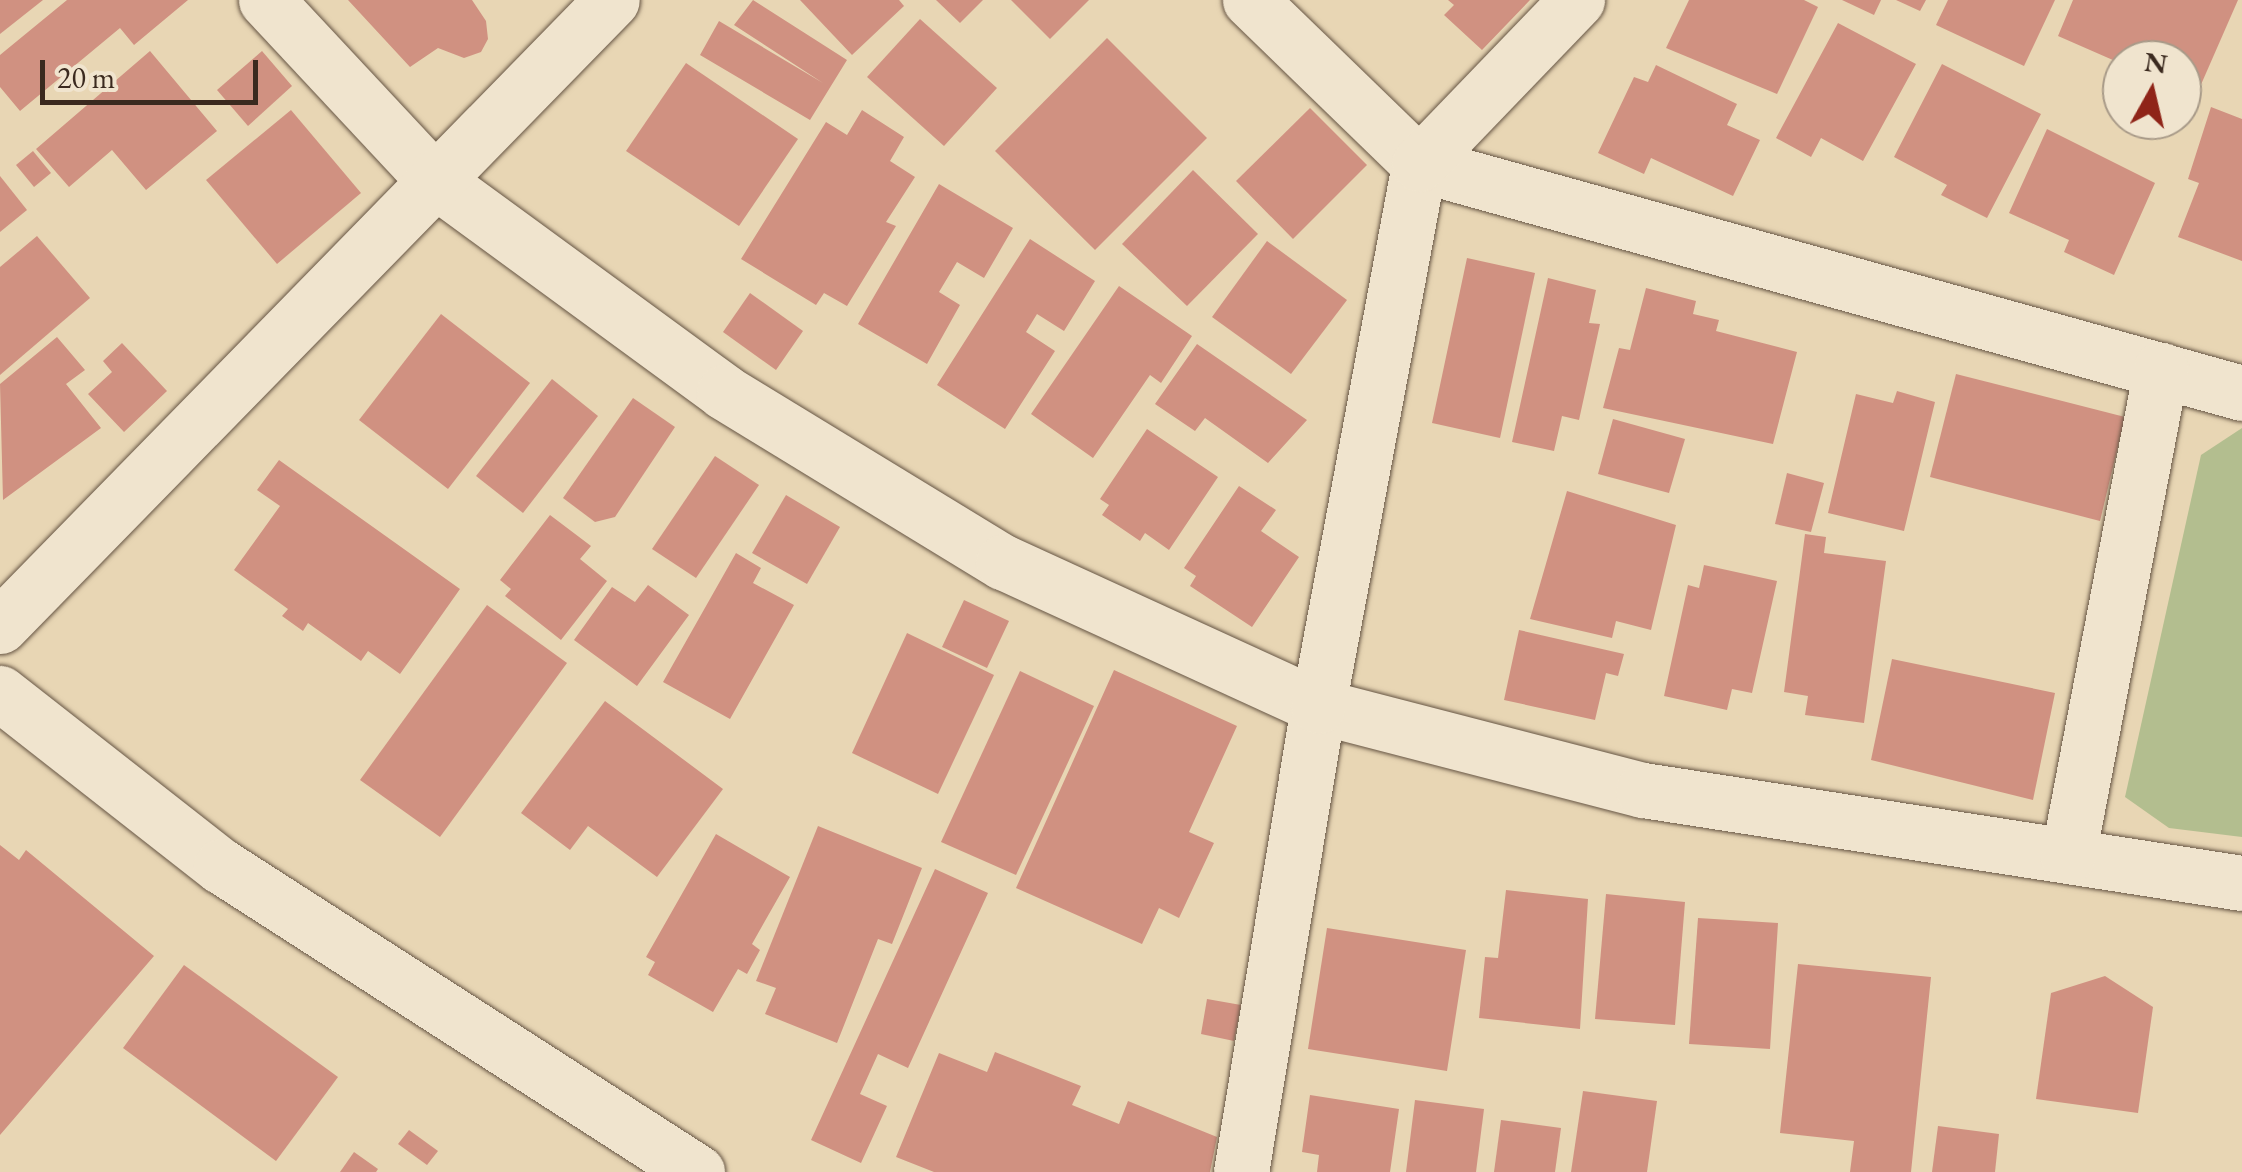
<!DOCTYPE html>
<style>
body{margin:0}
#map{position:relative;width:2242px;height:1172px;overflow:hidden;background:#e8d6b4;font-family:"EB Garamond",serif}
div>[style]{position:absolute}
.green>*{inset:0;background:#b3be8f}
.building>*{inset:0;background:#d09181}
.roads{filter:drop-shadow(0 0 2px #654) drop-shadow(0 0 2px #654)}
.street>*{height:55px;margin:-27.5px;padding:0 27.5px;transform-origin:27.5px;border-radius:27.5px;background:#f0e4ce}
.secondary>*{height:55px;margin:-27.5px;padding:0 27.5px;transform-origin:27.5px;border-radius:27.5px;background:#f0e4ce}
span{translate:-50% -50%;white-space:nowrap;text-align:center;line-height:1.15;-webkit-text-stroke:10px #f0e4ce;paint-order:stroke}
.north{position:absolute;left:2102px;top:40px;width:100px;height:100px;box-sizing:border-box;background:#f0e4ce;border:2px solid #a89a88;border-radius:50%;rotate:8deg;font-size:28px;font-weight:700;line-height:40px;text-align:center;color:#3b2a1f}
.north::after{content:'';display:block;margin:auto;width:35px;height:45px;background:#8f2418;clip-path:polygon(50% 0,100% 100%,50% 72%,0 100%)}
.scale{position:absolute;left:40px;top:60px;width:218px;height:45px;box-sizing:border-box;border:5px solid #3b2a1f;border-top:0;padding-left:12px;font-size:30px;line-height:35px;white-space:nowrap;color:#3b2a1f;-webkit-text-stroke:8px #f0e4ce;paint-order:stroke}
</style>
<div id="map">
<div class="green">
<i style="clip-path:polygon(2242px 428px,2242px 837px,2169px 828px,2125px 797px,2201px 455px)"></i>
</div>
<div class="building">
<i style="clip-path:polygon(0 0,43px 0,0 34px)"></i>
<i style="clip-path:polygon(67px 0,188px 0,134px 45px,120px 28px,20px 111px,0 87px,0 55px)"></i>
<i style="clip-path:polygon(348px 0,472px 0,486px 21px,488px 39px,481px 52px,464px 58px,438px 48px,410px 67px)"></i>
<i style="clip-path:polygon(753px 0,847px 60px,810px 120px,700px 55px,719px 21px,823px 83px,734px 25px)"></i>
<i style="clip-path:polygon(800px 0,899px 0,904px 6px,852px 55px)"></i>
<i style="clip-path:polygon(936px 0,983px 0,960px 23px)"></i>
<i style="clip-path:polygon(1011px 0,1089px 0,1050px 39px)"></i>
<i style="clip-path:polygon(1448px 0,1530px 0,1482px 50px,1444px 15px,1454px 5px)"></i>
<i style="clip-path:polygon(1689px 0,1804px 0,1818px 7px,1777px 94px,1666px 48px)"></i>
<i style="clip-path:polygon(1842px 0,1881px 0,1874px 15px)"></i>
<i style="clip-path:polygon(1896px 0,1926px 0,1920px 11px)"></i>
<i style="clip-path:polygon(1948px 0,2055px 0,2024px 66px,1936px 25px)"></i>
<i style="clip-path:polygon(2073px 0,2238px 0,2196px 96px,2182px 90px,2182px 60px,2122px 64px,2058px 36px)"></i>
<i style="clip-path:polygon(920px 19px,997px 88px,944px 146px,867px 77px)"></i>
<i style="clip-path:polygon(1838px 23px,1916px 64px,1863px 161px,1821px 138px,1811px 157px,1776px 138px)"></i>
<i style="clip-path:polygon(1107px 38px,1207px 138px,1095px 250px,995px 151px)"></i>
<i style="clip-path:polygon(150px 51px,217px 131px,146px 190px,112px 150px,69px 187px,36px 149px)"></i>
<i style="clip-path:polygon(262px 51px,292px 86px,248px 126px,217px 90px)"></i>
<i style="clip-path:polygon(686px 63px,798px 139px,739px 226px,626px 151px)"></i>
<i style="clip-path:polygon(1942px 64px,2041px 114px,1987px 218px,1941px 195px,1947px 185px,1894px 157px)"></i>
<i style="clip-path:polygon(1656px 65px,1737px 104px,1727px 125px,1760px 140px,1733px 196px,1651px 158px,1644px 174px,1598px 153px,1634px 77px,1648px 82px)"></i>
<i style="clip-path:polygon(2211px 107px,2242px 119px,2242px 261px,2178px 237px,2199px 183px,2188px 179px)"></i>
<i style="clip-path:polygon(1310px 108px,1367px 165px,1293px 239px,1236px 181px)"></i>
<i style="clip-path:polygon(291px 110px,361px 193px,277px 264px,206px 180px)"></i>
<i style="clip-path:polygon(862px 110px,904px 137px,890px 161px,915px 177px,886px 222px,896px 226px,847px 306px,824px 293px,816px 305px,741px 259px,826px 122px,847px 135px)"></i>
<i style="clip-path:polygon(2047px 129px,2155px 183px,2114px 275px,2064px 252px,2069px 240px,2009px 213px)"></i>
<i style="clip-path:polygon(33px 151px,51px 173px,34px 187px,16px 165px)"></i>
<i style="clip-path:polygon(1193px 170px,1258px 234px,1187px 306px,1122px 244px)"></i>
<i style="clip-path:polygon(0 176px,27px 210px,0 232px)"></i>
<i style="clip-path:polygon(939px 184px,1013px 228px,984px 278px,957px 262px,939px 292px,960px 305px,927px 364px,858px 324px)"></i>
<i style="clip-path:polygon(37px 236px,90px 298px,0 375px,0 267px)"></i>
<i style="clip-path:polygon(1030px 239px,1095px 281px,1064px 331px,1037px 314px,1026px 332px,1055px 351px,1005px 429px,937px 385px)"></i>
<i style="clip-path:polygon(1267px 241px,1347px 300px,1291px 374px,1212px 317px)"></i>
<i style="clip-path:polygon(1467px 258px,1535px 273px,1500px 438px,1432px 423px)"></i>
<i style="clip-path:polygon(1548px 278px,1596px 290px,1589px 323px,1600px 324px,1579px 420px,1562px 416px,1554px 451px,1512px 442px)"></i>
<i style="clip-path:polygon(1119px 286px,1192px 336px,1161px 383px,1150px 375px,1093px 458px,1031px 414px)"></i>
<i style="clip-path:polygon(1646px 288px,1696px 301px,1693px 314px,1719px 320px,1716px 331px,1797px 352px,1773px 444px,1603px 408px,1619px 348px,1630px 350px)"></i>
<i style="clip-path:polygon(750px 293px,803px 331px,776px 370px,723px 332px)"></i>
<i style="clip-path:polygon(441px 314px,530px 383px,448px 489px,359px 420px)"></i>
<i style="clip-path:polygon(57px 337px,85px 370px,66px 384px,101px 428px,3px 500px,0 384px)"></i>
<i style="clip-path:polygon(122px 343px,167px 391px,124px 432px,88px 394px,112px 372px,103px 361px)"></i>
<i style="clip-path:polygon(1197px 344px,1307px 420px,1268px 463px,1205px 418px,1195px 431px,1155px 404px)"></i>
<i style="clip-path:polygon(1956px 374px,2125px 417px,2100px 521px,1930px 477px)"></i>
<i style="clip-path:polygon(552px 379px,598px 416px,523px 513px,476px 476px)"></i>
<i style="clip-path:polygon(1897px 391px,1935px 402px,1904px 531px,1828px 513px,1856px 394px,1893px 403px)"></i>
<i style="clip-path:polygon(633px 398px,675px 427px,615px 517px,595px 522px,563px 498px)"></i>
<i style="clip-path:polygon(1613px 419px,1685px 439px,1669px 493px,1598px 474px)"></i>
<i style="clip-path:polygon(1147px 429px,1218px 477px,1169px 550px,1145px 533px,1140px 541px,1102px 515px,1109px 505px,1100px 499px)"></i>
<i style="clip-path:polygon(715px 456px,759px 485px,696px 578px,652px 549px)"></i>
<i style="clip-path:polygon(279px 460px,460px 589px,400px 674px,368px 651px,361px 661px,308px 623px,303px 631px,282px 616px,288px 609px,234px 570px,280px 506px,257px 490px)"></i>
<i style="clip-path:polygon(1787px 473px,1824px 483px,1811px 532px,1775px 524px)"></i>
<i style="clip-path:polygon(1239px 486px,1276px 510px,1261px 531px,1299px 557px,1252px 627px,1190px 586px,1196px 576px,1184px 568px)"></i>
<i style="clip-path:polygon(1567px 491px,1676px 525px,1651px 630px,1616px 621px,1612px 638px,1530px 619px)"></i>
<i style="clip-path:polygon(786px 495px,840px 527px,807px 584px,752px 553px)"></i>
<i style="clip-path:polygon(550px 515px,591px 546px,580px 559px,607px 581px,561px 640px,505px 596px,511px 589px,500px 580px)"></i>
<i style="clip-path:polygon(1805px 534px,1826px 537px,1824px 553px,1886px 561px,1864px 723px,1805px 715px,1808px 696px,1784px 692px)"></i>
<i style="clip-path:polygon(736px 553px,761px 568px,753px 583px,794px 605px,730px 719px,663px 682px)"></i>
<i style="clip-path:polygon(1704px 565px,1777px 581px,1752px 693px,1732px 689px,1727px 710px,1664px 696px,1688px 585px,1699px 588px)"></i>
<i style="clip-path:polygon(648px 585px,689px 615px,637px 686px,574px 640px,612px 587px,635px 602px)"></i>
<i style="clip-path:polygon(964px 600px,1009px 621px,987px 668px,942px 647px)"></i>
<i style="clip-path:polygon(487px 605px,567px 663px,440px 837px,360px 780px)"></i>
<i style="clip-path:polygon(1519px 630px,1624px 654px,1618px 676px,1606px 673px,1595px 720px,1504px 700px)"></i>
<i style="clip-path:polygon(907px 633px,994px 675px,938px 794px,852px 753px)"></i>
<i style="clip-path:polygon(1892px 659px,2055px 693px,2033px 800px,1871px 760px)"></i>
<i style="clip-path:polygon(1114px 670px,1237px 726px,1189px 832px,1214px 843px,1179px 918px,1159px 908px,1142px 944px,1016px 888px)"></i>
<i style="clip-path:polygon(1020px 671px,1094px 706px,1016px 875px,941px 842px)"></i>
<i style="clip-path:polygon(605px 701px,723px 789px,657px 877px,588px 826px,570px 850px,521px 813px)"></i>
<i style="clip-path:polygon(818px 826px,922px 868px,892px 944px,878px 939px,837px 1043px,765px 1014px,776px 988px,756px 981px)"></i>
<i style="clip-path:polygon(716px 834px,790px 877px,752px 944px,760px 950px,747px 974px,738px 969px,713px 1012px,648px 975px,655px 962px,646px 957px)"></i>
<i style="clip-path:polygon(0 845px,19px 860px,26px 850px,154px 956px,0 1135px)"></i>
<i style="clip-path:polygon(935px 869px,988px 893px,908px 1068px,878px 1054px,860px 1094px,887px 1106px,861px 1163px,811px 1140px)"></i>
<i style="clip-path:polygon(1506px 890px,1588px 899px,1580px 1029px,1479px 1018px,1485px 957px,1498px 958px)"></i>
<i style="clip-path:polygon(1606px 894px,1685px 902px,1675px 1025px,1595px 1019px)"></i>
<i style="clip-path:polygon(1698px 918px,1778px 923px,1770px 1049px,1689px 1044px)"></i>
<i style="clip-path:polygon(1327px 928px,1466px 950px,1447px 1071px,1308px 1049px)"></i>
<i style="clip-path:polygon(1798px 964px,1931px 977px,1911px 1172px,1850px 1172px,1854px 1141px,1780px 1133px)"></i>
<i style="clip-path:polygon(184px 965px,338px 1077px,276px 1161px,123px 1048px)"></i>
<i style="clip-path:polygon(2105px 976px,2153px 1007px,2138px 1113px,2036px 1099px,2051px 993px)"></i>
<i style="clip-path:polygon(1207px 999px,1241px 1005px,1234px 1041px,1201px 1034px)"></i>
<i style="clip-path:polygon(995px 1052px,1081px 1086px,1072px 1105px,1119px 1124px,1128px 1101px,1217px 1137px,1210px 1172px,934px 1172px,896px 1157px,939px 1053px,987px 1072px)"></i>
<i style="clip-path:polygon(1583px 1091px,1657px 1101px,1647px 1172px,1571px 1172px)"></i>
<i style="clip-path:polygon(1310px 1095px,1399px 1109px,1390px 1172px,1317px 1172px,1319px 1155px,1302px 1152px)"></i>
<i style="clip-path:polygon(1415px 1100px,1484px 1109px,1476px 1172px,1406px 1172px)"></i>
<i style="clip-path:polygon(1501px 1120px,1561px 1128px,1555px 1172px,1494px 1172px)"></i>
<i style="clip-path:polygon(1938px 1126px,1999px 1134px,1995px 1172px,1932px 1172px)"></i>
<i style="clip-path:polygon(409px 1130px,438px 1151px,427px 1165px,398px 1144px)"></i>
<i style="clip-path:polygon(354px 1152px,378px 1169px,376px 1172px,340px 1172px)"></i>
</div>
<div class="roads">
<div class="street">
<i style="left:266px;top:0;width:243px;rotate:47deg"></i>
<i style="left:432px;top:178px;width:362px;rotate:36.2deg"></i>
<i style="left:724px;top:392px;width:327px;rotate:31.4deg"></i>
<i style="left:1003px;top:562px;width:346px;rotate:24.6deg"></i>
<i style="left:1318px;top:706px;width:336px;rotate:14.5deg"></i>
<i style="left:1643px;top:790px;width:606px;rotate:8.83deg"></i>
<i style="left:1250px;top:0;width:235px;rotate:44.1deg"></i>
<i style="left:1419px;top:164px;width:854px;rotate:15.55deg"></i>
<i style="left:2068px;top:856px;width:495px;rotate:-79.2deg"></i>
<i style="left:1241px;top:1172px;width:472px;rotate:-80.6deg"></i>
<i style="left:1318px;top:706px;width:551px;rotate:-79.44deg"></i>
<i style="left:1419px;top:164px;width:228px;rotate:-46.1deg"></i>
</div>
<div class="secondary">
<i style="left:0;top:626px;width:875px;rotate:-45.65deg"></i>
<i style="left:0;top:693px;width:281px;rotate:38.1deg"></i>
<i style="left:221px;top:866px;width:566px;rotate:32.74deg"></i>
</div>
</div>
<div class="north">N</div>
<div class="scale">20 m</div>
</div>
